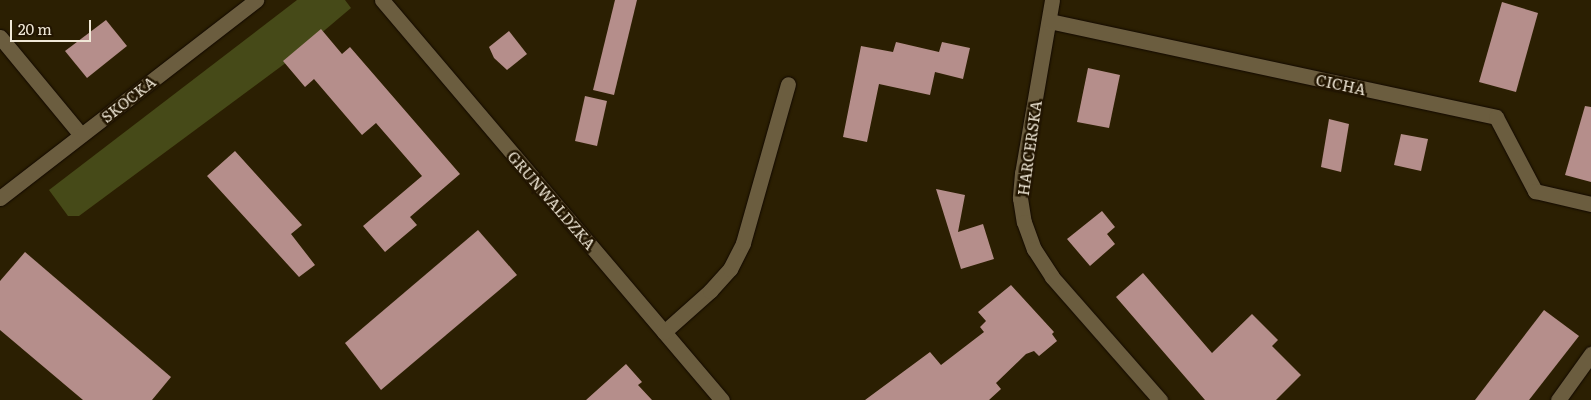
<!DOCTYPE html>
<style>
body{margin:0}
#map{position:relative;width:1591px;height:400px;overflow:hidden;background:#2b1f02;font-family:Literata,serif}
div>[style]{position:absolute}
.green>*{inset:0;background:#464a18}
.building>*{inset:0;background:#b58e8b}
.roads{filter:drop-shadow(0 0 1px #120900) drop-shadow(0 0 1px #120900)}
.minor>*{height:15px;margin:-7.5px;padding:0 7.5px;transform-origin:7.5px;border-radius:7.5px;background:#6b5d3f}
span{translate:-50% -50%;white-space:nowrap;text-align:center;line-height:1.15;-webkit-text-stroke:5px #221500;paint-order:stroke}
.street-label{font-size:15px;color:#f0e8d7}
.scale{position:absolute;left:10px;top:20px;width:81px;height:22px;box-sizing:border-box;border:2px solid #f0e8d7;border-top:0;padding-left:6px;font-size:15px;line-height:18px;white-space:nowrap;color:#f0e8d7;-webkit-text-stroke:4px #221500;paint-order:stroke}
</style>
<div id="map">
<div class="green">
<i style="clip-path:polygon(297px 0,345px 0,351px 8px,287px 62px,79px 216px,68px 216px,49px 190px)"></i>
</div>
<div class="building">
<i style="clip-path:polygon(615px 0,637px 0,614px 95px,593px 90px)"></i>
<i style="clip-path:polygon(1502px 2px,1538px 13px,1516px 92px,1479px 82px)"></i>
<i style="clip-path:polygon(106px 20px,127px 46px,87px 78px,65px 51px)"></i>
<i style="clip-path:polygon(321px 29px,342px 54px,350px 47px,460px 174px,410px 217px,417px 225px,385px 252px,363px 226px,422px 176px,376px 123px,362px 135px,314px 79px,305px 87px,283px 61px)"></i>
<i style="clip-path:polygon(509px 31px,527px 54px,507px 70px,494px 58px,489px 47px)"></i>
<i style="clip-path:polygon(896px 42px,939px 52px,942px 42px,970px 48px,963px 79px,935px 72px,930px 95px,879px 84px,867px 142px,843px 137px,861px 46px,893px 52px)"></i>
<i style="clip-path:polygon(1088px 68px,1120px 75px,1109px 128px,1077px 122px)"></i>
<i style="clip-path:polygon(585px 96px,607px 101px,597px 146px,575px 141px)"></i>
<i style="clip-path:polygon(1585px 106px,1591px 107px,1591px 182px,1565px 175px)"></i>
<i style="clip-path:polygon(1329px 119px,1349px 124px,1341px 172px,1321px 167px)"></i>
<i style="clip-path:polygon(1401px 134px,1428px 139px,1421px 171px,1394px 165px)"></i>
<i style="clip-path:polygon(235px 151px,302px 225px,291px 234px,315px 265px,299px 277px,207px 176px)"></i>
<i style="clip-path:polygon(936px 189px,965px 195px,958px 232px,983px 224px,994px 259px,961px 269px)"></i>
<i style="clip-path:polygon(1102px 211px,1115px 227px,1107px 234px,1115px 244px,1090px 266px,1067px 239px)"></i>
<i style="clip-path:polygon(478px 230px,517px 275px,381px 390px,345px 343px)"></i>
<i style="clip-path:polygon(25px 252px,171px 377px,152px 400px,83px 400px,0 330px,0 281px)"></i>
<i style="clip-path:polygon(1143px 273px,1212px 353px,1252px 314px,1278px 340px,1272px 346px,1301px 375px,1276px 400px,1205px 400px,1116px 297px)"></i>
<i style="clip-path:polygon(1011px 285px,1054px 332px,1052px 334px,1057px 341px,1039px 356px,1034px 351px,1026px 354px,996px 383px,1001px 389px,989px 400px,865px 400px,930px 352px,941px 365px,984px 332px,980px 327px,986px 321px,978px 312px)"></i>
<i style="clip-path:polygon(1544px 310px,1579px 336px,1529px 400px,1475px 400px)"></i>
<i style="clip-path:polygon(626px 364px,642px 382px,638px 385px,652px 400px,586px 400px)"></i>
</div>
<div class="roads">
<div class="minor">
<i style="left:382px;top:0;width:525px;rotate:49.64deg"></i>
<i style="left:1052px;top:0;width:176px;rotate:99.8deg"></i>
<i style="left:1022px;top:173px;width:25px;rotate:95deg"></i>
<i style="left:1020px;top:198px;width:24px;rotate:81deg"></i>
<i style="left:1024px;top:222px;width:29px;rotate:70deg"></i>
<i style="left:1034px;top:249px;width:33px;rotate:57deg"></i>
<i style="left:1052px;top:277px;width:164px;rotate:48.7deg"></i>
<i style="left:1049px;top:21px;width:457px;rotate:12.1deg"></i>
<i style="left:1496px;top:117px;width:84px;rotate:62.2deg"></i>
<i style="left:1535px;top:191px;width:57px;rotate:13.1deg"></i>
<i style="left:0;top:37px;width:127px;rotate:50.4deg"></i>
<i style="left:0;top:198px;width:324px;rotate:-37.7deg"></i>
<i style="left:664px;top:332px;width:62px;rotate:-41.7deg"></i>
<i style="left:710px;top:291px;width:30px;rotate:-48deg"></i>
<i style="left:730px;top:269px;width:29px;rotate:-63deg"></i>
<i style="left:743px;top:243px;width:165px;rotate:-74.2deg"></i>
<i style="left:1558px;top:400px;width:57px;rotate:-54.3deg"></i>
</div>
</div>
<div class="street-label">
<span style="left:1341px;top:84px;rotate:12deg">CICHA</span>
<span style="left:128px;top:99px;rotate:-38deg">SKOCKA</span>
<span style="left:1029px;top:148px;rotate:-82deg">HARCERSKA</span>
<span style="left:552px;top:200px;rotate:49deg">GRUNWALDZKA</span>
</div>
<div class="scale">20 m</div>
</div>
